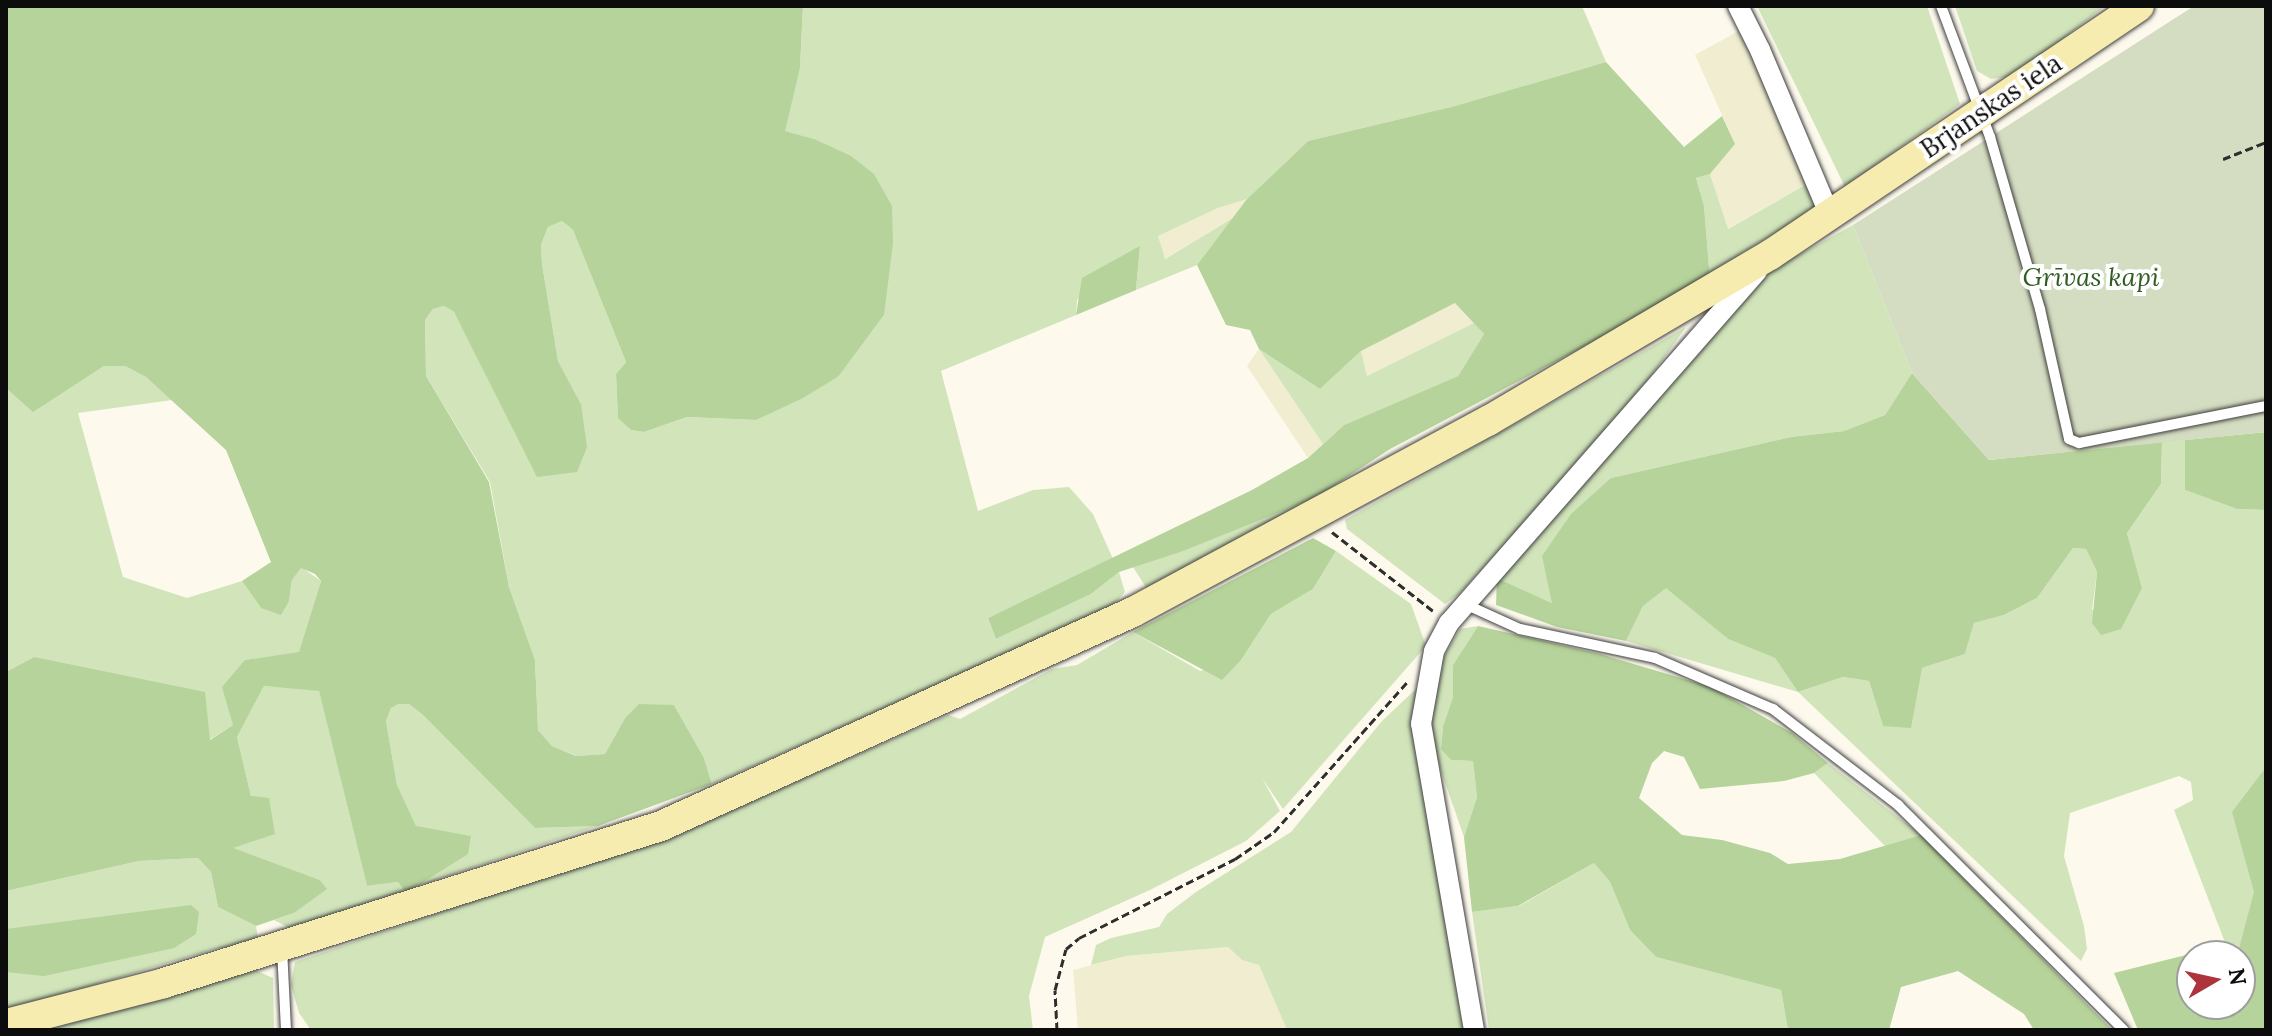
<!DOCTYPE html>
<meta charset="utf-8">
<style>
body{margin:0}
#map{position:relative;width:2272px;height:1036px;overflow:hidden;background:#fdfaed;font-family:Lora,serif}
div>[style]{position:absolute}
.farmland>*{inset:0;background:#f0edd0}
.green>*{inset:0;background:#d1e4ba}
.forest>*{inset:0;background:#b6d39b}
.cemetery>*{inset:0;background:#d4ddc1}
.path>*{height:3px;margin-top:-1.5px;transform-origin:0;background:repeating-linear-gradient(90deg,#2e2e2e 0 8px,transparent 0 12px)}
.roads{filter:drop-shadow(0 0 2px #3f3f3f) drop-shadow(0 0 2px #3f3f3f)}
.service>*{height:10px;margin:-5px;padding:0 5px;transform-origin:5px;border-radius:5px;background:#fff}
.minor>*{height:20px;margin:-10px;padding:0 10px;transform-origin:10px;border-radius:10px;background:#fff}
.secondary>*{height:30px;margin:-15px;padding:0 15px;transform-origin:15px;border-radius:15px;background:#f6ecaf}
span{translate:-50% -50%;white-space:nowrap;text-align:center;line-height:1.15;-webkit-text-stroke:8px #fff;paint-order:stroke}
.street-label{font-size:26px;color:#0c0c0c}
.park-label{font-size:26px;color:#315d24;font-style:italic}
.frame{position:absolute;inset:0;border:8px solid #0c0c0c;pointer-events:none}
.north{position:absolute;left:2176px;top:940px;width:80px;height:80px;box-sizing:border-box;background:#fff;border:2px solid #9e9e9e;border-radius:50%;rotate:81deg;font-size:22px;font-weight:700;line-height:32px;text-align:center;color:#0c0c0c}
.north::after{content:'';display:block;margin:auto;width:28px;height:36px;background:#ad333c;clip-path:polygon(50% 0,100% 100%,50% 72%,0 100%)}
</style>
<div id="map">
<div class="farmland">
<i style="clip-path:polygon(1744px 28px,1809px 183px,1727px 229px,1710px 174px,1735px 144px,1695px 55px)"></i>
<i style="clip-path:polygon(1247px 199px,1233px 218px,1164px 259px,1158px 236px,1218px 208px)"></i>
<i style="clip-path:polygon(1455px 303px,1474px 323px,1367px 376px,1361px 351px)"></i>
<i style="clip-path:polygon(1259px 349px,1323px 444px,1308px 458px,1247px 366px)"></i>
<i style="clip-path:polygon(1228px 947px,1242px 960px,1259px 965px,1287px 1030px,1078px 1030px,1073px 970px,1126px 956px)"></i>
</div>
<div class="green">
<i style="clip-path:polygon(803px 6px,1582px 6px,1606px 62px,1455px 106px,1308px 141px,1247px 199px,1218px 208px,1158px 236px,1165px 259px,1233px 218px,1197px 265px,1136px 290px,1140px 247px,1077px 300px,1076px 315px,941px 371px,978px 511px,1033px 490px,1069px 487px,1093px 514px,1113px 559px,988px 618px,996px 639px,1091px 594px,1119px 572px,1125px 592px,1111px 608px,712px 784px,704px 758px,674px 705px,625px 718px,605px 754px,577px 756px,552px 746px,538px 730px,535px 660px,509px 587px,490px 482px,426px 376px,425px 320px,433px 309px,444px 306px,454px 312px,475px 352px,581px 404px,558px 361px,542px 264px,541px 245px,548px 227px,562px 221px,573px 230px,626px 362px,616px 374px,618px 417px,631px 430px,644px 432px,687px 417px,756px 420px,839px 376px,884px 315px,814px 139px,784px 131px,800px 68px)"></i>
<i style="clip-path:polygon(1757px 6px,1927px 6px,1960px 104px,1845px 187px)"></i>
<i style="clip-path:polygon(1955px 6px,2105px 6px,2026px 67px,2008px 77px,1991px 79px,1977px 71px)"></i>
<i style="clip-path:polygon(1710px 174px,1728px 229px,1809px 183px,1816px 204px,1810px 213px,1743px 252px,1710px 280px,1704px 206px,1696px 178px)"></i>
<i style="clip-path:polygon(1853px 225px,1912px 373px,1885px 415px,1844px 431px,1791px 437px,1611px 478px,1552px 603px,1497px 578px,1762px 275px)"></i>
<i style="clip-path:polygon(1474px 323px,1484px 334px,1458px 376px,1344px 425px,1323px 444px,1259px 349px,1320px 389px,1361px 351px,1367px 376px)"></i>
<i style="clip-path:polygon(1686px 327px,1629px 407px,1460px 593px,1445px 604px,1347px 529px,1345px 520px)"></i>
<i style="clip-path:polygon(104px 366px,125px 366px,146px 377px,172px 400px,78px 413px,123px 577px,187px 598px,242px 581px,261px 608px,289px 601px,292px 580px,301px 567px,321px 581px,299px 653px,245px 660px,233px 725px,209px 740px,34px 657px,6px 672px,6px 388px,33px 411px)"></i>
<i style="clip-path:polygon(2185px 440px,2185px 490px,2237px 509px,2266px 510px,2266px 767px,2233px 812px,2255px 892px,2238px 953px,2226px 945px,2174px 810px,2193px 800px,2191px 782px,2179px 776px,2070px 813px,2064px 856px,2084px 926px,2087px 949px,2081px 961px,1798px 692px,1626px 641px,1643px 606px,1666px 587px,1728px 639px,1775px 658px,1798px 692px,1843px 677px,1869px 681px,1883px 726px,1922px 668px,1965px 654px,1974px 623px,2004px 615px,2037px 598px,2073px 548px,2086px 549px,2097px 572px,2092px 610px,2142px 588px,2127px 533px,2161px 484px,2162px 442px)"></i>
<i style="clip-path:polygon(1300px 504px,1296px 515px,1147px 589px,1133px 567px)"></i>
<i style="clip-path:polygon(1336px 551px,1411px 604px,1426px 646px,1283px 809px,1262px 778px,1280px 811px,1246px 841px,1150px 890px,1045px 937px,1029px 996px,1033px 1030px,311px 1030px,299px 1013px,291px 985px,295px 962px,605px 856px,757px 799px,948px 715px,960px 719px,1052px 669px,1077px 665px,1133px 632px,1200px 671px,1241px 660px,1271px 614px,1313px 589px)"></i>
<i style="clip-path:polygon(1478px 626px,1453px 665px,1453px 697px,1443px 726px,1441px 748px,1451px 760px,1473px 761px,1477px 797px,1464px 837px,1431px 742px,1430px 716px,1436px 676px,1447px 651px,1460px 629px)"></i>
<i style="clip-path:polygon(264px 686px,319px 690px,367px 886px,398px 882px,406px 893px,293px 930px,274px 920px,294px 913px,326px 888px,320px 880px,231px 848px,251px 796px,237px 737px)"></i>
<i style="clip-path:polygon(1417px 688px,1414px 731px,1467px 1030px,1287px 1030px,1259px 965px,1242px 960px,1228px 947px,1126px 956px,1091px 965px,1096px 945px,1111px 938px,1159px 927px,1167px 914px,1196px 892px,1291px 832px,1382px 721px)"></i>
<i style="clip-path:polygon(397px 704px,409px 704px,423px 715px,535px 828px,598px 826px,414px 887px,470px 836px,416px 827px,397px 785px,386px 721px,391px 708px)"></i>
<i style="clip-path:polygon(1828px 763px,1921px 835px,1885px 846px,1814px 773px)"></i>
<i style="clip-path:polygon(198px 858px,211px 872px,218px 907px,256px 926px,258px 938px,234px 948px,218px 948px,6px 1011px,6px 891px,139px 861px)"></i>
<i style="clip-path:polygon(1594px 863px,1610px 882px,1630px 930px,1656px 957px,1781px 990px,1788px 1030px,1489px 1030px,1472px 912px,1519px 906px)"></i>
<i style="clip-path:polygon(255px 970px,273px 978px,274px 1030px,26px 1030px)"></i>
</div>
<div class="forest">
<i style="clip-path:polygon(6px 6px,803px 6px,800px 68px,785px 131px,814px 139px,851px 156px,874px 174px,892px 206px,893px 243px,884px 315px,839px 376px,803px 398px,756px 420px,687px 417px,644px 432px,631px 430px,618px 418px,616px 374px,626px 362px,573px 230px,562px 221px,548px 227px,541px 245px,542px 264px,558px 361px,581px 404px,587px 447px,577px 472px,537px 477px,454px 312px,444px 306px,433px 309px,425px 320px,426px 376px,489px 482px,509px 587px,535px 660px,538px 730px,552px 746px,576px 756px,605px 754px,625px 718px,639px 704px,674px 705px,704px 758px,712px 784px,598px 826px,535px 828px,423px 715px,409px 704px,398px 704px,391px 708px,386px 721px,397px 785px,416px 826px,471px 836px,468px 854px,406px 893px,398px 882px,367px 886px,319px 691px,264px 686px,237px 737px,251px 796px,269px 798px,275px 834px,233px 848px,320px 880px,327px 889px,294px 913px,256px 926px,218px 907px,211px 872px,198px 858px,139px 861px,6px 891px,6px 672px,34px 657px,205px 692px,210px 740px,233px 725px,222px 687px,245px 660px,299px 652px,321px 581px,315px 574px,301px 568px,292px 580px,289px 601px,281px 615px,261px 608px,242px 581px,271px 562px,226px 450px,146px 377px,125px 366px,104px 366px,33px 412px,6px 388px)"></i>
<i style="clip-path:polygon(1606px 62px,1684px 147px,1722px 116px,1735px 144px,1710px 174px,1696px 178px,1704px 206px,1710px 280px,1390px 449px,1315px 498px,1183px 551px,1119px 572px,1091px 594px,996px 639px,988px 618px,1252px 490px,1308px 458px,1344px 425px,1458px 376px,1484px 334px,1455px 303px,1361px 351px,1320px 389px,1259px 349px,1250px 330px,1226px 325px,1197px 265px,1247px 199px,1308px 141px,1455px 106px)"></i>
<i style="clip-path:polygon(1140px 246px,1136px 290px,1076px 315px,1082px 278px)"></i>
<i style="clip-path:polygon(1912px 373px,1989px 460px,2162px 442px,2161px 484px,2127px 533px,2142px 588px,2121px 629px,2101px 635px,2092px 623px,2097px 572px,2086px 549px,2073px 548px,2037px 598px,2004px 615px,1974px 623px,1965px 654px,1922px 668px,1911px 728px,1883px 726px,1869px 681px,1843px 677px,1798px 692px,1775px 658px,1728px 639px,1666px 588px,1643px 606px,1626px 641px,1557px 627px,1496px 605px,1497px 578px,1552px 603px,1542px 556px,1571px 514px,1611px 478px,1791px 437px,1844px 431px,1885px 415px)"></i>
<i style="clip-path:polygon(2266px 432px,2266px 510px,2237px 509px,2185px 490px,2185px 440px)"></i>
<i style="clip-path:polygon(1313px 538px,1336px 551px,1313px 589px,1271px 614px,1241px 660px,1222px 680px,1133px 632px)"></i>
<i style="clip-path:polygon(1478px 626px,1600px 654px,1711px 687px,1792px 733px,1828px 763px,1814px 773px,1784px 781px,1700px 789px,1684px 757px,1664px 751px,1652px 763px,1639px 798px,1682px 835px,1722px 840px,1770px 853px,1788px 864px,1840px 859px,1921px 835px,2112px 1030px,2034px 1030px,2024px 1014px,1958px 971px,1901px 987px,1889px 1030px,1788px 1030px,1781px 990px,1656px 957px,1630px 930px,1610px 882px,1594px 863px,1518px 906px,1472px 912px,1464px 837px,1477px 797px,1473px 761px,1451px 760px,1441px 749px,1443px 726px,1453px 697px,1453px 665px)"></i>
<i style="clip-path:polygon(evenodd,2266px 767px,2266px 1030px,2138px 1030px,2114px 973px,2226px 945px,2238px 952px,2254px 892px,2232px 812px,2266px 767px,2192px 956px,2240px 956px,2240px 1004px,2192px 1004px,2192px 956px)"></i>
<i style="clip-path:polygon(191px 905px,199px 912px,196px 934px,174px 948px,44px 976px,6px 972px,6px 929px)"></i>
</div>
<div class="cemetery">
<i style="clip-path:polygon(2194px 6px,2266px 6px,2266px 432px,1989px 460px,1912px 373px,1853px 225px)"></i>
</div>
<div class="path">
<i style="left:2223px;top:159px;width:46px;rotate:-21.6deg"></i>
<i style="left:1332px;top:532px;width:128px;rotate:38deg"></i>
<i style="left:1057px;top:1030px;width:40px;rotate:-92.9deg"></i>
<i style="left:1055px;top:990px;width:42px;rotate:-75deg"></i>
<i style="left:1066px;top:949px;width:17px;rotate:-40deg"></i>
<i style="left:1079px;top:938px;width:175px;rotate:-26.9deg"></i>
<i style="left:1235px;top:859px;width:47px;rotate:-34.7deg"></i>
<i style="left:1274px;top:832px;width:202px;rotate:-48.4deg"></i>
</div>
<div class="roads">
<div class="service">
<i style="left:1941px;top:6px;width:140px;rotate:69.5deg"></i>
<i style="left:1990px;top:137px;width:179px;rotate:73.8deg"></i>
<i style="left:2040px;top:309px;width:133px;rotate:77.4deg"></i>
<i style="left:2069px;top:439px;width:11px;rotate:22deg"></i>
<i style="left:2079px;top:443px;width:191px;rotate:-11.2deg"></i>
<i style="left:1467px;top:605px;width:58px;rotate:24.4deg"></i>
<i style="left:1520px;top:629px;width:138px;rotate:12.1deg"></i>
<i style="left:1655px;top:658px;width:129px;rotate:23.4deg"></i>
<i style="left:1773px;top:709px;width:158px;rotate:37.5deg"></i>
<i style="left:1898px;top:805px;width:319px;rotate:44.9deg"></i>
<i style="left:282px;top:948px;width:82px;rotate:87.2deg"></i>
</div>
<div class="minor">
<i style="left:1738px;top:6px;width:49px;rotate:63.4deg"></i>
<i style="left:1760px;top:50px;width:180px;rotate:67.1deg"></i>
<i style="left:1474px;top:1030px;width:311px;rotate:-99.8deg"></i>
<i style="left:1421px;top:724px;width:74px;rotate:-79.9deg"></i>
<i style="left:1434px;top:651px;width:32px;rotate:-62deg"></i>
<i style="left:1449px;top:623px;width:468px;rotate:-48.8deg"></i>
</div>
<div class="secondary">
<i style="left:6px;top:1024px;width:163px;rotate:-14.5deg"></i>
<i style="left:164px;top:983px;width:521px;rotate:-17.53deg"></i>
<i style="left:661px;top:826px;width:518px;rotate:-24.39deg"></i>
<i style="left:1133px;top:612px;width:403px;rotate:-28.3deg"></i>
<i style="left:1488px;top:421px;width:327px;rotate:-30.5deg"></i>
<i style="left:1770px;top:255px;width:445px;rotate:-34deg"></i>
</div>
</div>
<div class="street-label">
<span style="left:1991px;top:106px;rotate:-34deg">Brjanskas iela</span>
</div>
<div class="park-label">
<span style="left:2091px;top:277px">Grīvas kapi</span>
</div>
<div class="frame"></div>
<div class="north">N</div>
</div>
